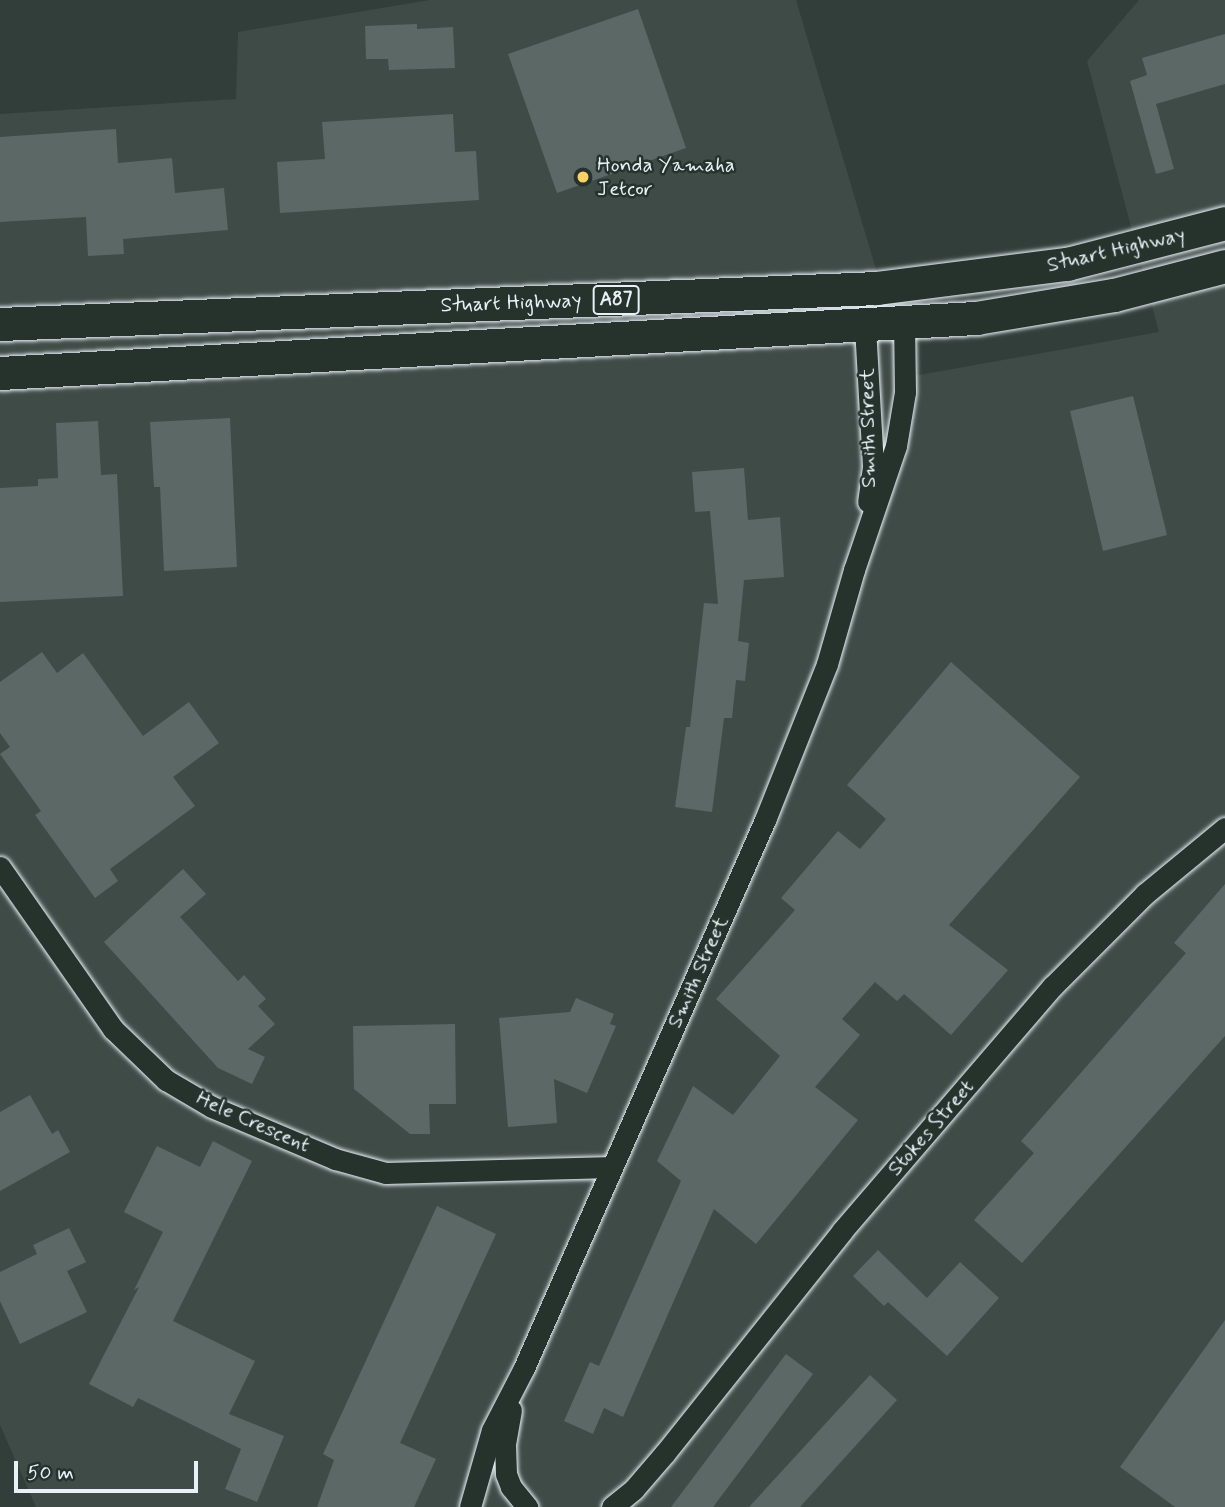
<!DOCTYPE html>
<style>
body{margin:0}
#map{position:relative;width:1225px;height:1507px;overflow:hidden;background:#323e39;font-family:Mynerve,sans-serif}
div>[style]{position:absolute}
.built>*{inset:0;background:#3f4b46}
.building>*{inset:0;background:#5c6865}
.roads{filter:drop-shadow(0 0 2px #e8f1f8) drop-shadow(0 0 2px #e8f1f8)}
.minor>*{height:21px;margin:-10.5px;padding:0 10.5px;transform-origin:10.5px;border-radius:10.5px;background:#26332d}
.trunk>*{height:33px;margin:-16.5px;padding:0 16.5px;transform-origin:16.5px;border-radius:16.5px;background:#26332d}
.dots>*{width:19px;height:19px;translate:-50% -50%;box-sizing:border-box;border:4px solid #26332d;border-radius:50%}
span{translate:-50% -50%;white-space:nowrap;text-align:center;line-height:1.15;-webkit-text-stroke:5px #26332d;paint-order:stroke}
.shield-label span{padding:2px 5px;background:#26332d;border:2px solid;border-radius:5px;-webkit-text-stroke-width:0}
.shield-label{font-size:19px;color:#e8f1f8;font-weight:700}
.poi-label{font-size:21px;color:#e8f1f8}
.left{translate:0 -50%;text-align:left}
.street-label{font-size:21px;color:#e8f1f8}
.scale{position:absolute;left:14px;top:1461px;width:184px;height:32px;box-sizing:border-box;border:4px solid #e8f1f8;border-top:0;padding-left:9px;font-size:21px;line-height:24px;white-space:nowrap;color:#e8f1f8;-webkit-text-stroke:5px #26332d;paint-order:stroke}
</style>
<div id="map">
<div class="built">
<i style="clip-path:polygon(430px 0,796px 0,908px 377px,1159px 332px,1087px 61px,1139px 0,1225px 0,1225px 1507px,36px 1507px,0 1425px,0 114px,236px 99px,238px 32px)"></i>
</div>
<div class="building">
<i style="clip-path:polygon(638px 9px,686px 148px,557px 193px,508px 54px)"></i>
<i style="clip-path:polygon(417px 24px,417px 29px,453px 27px,455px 68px,389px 70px,388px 59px,366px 59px,365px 26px)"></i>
<i style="clip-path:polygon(1225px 34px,1225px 84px,1156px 104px,1174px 169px,1156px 174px,1130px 81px,1147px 75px,1142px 58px)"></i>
<i style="clip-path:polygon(453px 114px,455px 152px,476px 151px,479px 200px,280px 213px,277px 162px,325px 159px,322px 122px)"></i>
<i style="clip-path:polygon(116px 129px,118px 163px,172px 158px,175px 193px,224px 188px,228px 230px,123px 239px,124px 254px,88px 256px,86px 217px,0 222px,0 137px)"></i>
<i style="clip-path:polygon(1133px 396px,1167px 535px,1103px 551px,1070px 411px)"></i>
<i style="clip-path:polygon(230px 418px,237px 567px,164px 571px,160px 487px,154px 487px,150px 422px)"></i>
<i style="clip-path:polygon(98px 421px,101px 475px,117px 474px,123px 596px,0 602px,0 488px,38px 486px,38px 479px,58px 478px,56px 423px)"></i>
<i style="clip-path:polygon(744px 468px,748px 520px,780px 517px,784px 577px,744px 580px,738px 641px,749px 643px,745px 681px,736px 680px,732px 718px,724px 718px,712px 812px,675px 807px,686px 727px,690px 727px,704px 603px,718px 604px,710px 511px,695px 512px,692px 472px)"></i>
<i style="clip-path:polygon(42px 652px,57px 673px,83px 653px,143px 736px,189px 702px,219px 743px,173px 777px,195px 806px,110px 869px,118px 881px,95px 898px,35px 815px,41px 811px,0 754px,10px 747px,0 733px,0 682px)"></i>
<i style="clip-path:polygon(951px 662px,1080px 777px,949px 925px,1008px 970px,951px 1035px,904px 994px,897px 1001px,875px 982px,842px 1019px,860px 1035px,815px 1087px,858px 1120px,756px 1244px,714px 1209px,623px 1417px,604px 1408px,593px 1434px,564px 1421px,590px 1362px,599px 1366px,681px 1181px,657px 1161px,693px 1086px,733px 1115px,780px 1056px,716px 999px,795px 910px,781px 898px,838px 831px,860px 849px,886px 819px,847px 785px)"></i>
<i style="clip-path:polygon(183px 869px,206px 894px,180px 917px,238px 981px,244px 975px,266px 999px,258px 1006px,275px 1024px,248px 1049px,265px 1057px,252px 1084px,218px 1068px,104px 942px)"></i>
<i style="clip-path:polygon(1225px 884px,1225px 1036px,1022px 1263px,974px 1220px,1034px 1153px,1021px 1141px,1186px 953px,1174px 943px)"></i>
<i style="clip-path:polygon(576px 998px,614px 1014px,610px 1024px,616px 1026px,587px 1093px,554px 1079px,557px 1123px,508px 1127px,499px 1018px,570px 1012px)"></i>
<i style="clip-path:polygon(455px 1024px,456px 1104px,429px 1104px,430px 1134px,410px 1134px,354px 1089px,353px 1026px)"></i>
<i style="clip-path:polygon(30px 1095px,52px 1134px,58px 1130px,70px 1152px,0 1191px,0 1112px)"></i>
<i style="clip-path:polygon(213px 1141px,252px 1161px,173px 1321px,255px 1361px,229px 1414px,284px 1436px,257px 1502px,225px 1489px,241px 1449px,138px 1398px,133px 1407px,89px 1384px,139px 1287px,134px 1290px,163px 1232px,124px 1212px,157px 1146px,200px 1167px)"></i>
<i style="clip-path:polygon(437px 1206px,496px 1234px,400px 1443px,436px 1459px,414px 1507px,317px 1507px,334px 1460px,323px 1454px)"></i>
<i style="clip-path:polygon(69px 1228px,86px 1262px,67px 1271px,87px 1312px,20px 1344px,0 1301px,0 1272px,37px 1254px,33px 1245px)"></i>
<i style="clip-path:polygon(878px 1250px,927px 1298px,960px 1262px,999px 1298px,947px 1356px,888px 1302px,884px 1306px,853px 1276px)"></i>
<i style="clip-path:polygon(1225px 1320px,1225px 1507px,1175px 1507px,1120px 1467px)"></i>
<i style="clip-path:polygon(786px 1354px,813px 1374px,713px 1507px,671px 1507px)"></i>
<i style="clip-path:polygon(870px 1375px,897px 1400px,800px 1507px,749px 1507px)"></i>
</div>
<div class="roads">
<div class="minor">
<i style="left:865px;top:327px;width:140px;rotate:86.7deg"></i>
<i style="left:873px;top:467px;width:35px;rotate:98deg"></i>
<i style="left:0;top:867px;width:198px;rotate:55.1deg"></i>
<i style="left:113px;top:1029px;width:74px;rotate:43.9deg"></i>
<i style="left:166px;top:1080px;width:53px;rotate:30.4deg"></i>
<i style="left:212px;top:1107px;width:134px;rotate:22.9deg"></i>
<i style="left:335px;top:1159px;width:53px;rotate:15.4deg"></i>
<i style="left:386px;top:1173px;width:226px;rotate:-1.5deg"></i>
<i style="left:511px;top:1410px;width:36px;rotate:100deg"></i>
<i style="left:505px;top:1445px;width:29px;rotate:88deg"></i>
<i style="left:506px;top:1474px;width:14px;rotate:69deg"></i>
<i style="left:511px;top:1487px;width:26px;rotate:51deg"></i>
<i style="left:470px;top:1507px;width:80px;rotate:-74.1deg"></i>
<i style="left:492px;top:1430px;width:70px;rotate:-62.7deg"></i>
<i style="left:524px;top:1368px;width:599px;rotate:-66.26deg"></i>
<i style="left:765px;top:820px;width:168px;rotate:-68.3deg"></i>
<i style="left:827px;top:664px;width:98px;rotate:-74deg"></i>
<i style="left:854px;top:570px;width:131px;rotate:-71.3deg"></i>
<i style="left:896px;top:446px;width:55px;rotate:-80.5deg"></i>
<i style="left:905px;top:392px;width:68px;rotate:-90.8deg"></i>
<i style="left:612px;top:1507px;width:28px;rotate:-39deg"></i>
<i style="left:634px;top:1489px;width:48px;rotate:-49.3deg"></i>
<i style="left:665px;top:1453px;width:284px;rotate:-51.4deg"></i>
<i style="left:842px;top:1231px;width:323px;rotate:-49.3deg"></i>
<i style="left:1053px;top:986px;width:130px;rotate:-45deg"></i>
<i style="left:1145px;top:894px;width:104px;rotate:-39.5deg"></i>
</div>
<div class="trunk">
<i style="left:0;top:324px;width:877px;rotate:-2.35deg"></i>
<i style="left:876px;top:288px;width:193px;rotate:-7.2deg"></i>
<i style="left:1067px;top:264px;width:163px;rotate:-14.5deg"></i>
<i style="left:0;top:373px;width:978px;rotate:-3.23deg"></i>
<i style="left:976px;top:318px;width:140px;rotate:-9.5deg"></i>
<i style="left:1114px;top:295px;width:115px;rotate:-14.6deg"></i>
</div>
</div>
<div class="dots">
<i style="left:583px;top:177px;background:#ffd166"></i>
</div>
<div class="shield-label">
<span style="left:616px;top:300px">A87</span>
</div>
<div class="poi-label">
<span class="left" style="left:597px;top:177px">Honda Yamaha<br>Jetcor</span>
</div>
<div class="street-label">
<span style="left:1116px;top:250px;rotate:-13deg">Stuart Highway</span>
<span style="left:511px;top:303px;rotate:-2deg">Stuart Highway</span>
<span style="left:868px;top:428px;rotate:-91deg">Smith Street</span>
<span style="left:698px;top:972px;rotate:-66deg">Smith Street</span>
<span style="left:253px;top:1122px;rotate:24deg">Hele Crescent</span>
<span style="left:931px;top:1128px;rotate:-49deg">Stokes Street</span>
</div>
<div class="scale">50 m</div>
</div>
